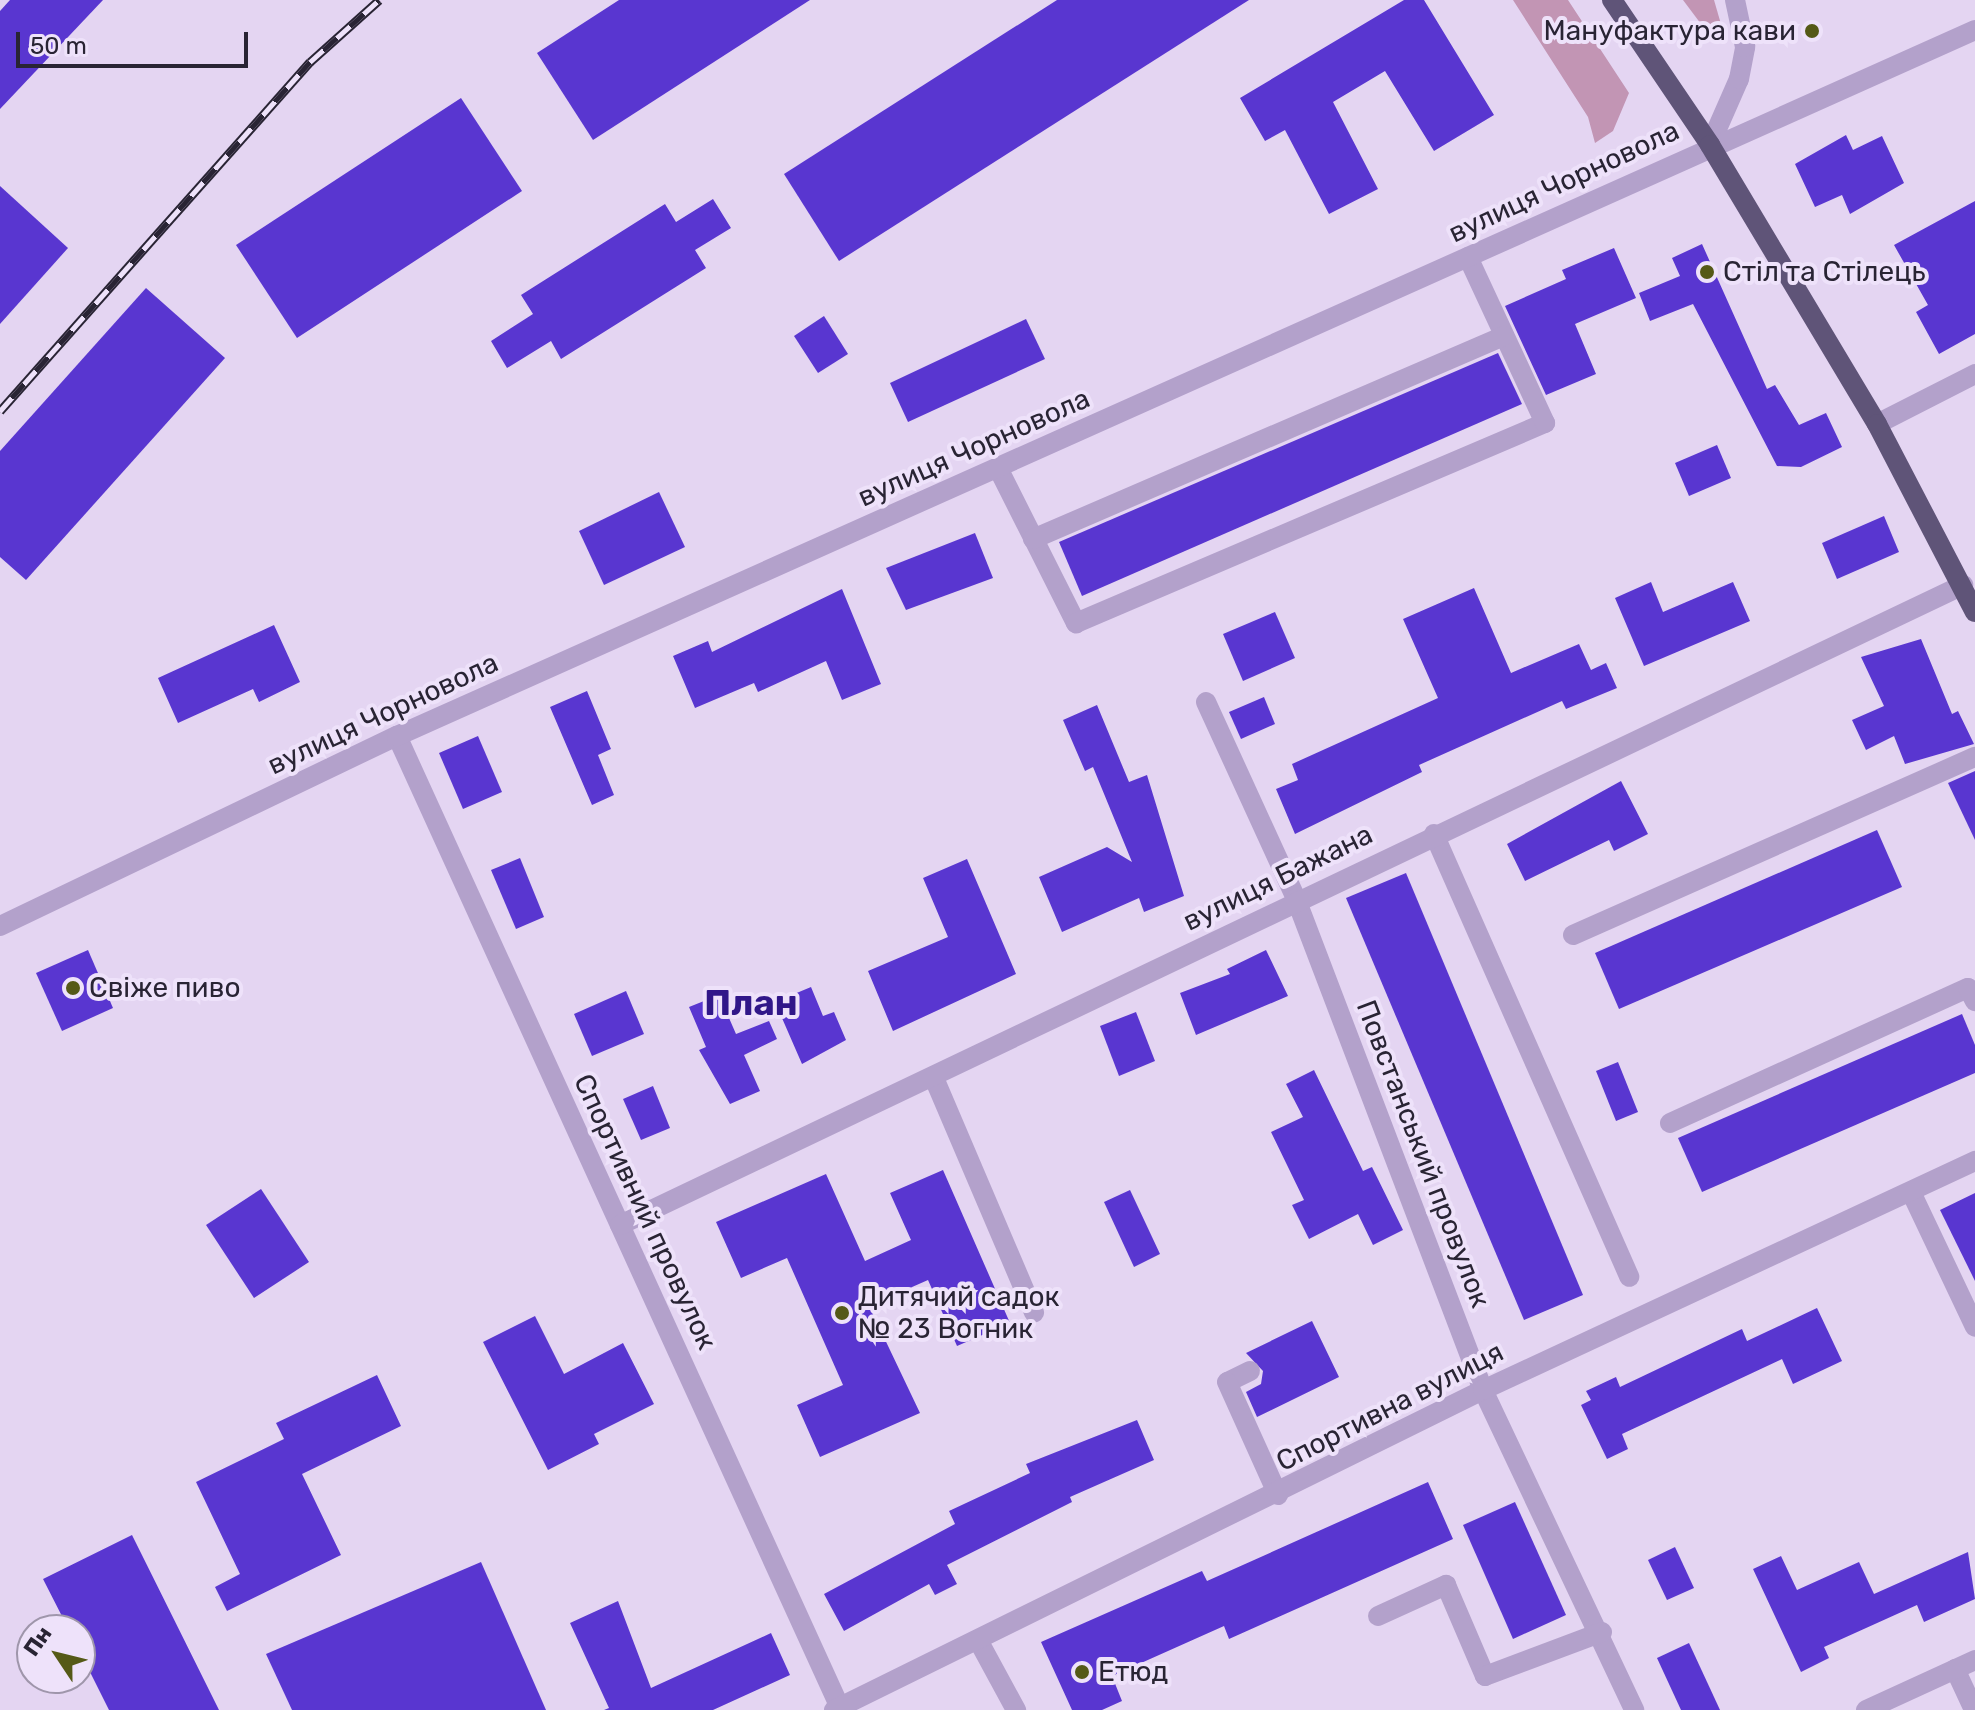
<!DOCTYPE html>
<meta charset="utf-8">
<style>
body{margin:0}
#map{position:relative;width:1975px;height:1710px;overflow:hidden;background:#e4d5f2;font-family:Rubik,sans-serif}
div>[style]{position:absolute}
.green>*{inset:0;background:#c295b4}
.building>*{inset:0;background:#5936d0}
.minor>*{height:20px;margin:-10px;padding:0 10px;transform-origin:10px;border-radius:10px;background:#b3a1cb}
.major>*{height:20px;margin:-10px;padding:0 10px;transform-origin:10px;border-radius:10px;background:#5f5478}
.rail>*{height:9px;margin-top:-4.5px;transform-origin:0;background:repeating-linear-gradient(90deg,#eee2fa 0 18px,#292434 0 36px);box-sizing:border-box;border-block:2px solid #292434}
.dots>*{width:22px;height:22px;translate:-50% -50%;box-sizing:border-box;border:4px solid #eee2fa;border-radius:50%}
span{translate:-50% -50%;white-space:nowrap;text-align:center;line-height:1.15;-webkit-text-stroke:8px #eee2fa;paint-order:stroke}
.poi-label{font-size:28px;color:#292434}
.right{translate:-100% -50%;text-align:right}
.left{translate:0 -50%;text-align:left}
.street-label{font-size:28px;color:#292434}
.district-label{font-size:36px;color:#311789;font-weight:700}
.north{position:absolute;left:16px;top:1614px;width:80px;height:80px;box-sizing:border-box;background:#eee2fa;border:2px solid #9f96ab;border-radius:50%;rotate:305deg;font-size:22px;font-weight:700;line-height:32px;text-align:center;color:#292434}
.north::after{content:'';display:block;margin:auto;width:28px;height:36px;background:#555917;clip-path:polygon(50% 0,100% 100%,50% 72%,0 100%)}
.scale{position:absolute;left:16px;top:32px;width:232px;height:36px;box-sizing:border-box;border:4px solid #292434;border-top:0;padding-left:10px;font-size:24px;line-height:28px;white-space:nowrap;color:#292434;-webkit-text-stroke:6px #eee2fa;paint-order:stroke}
</style>
<div id="map">
<div class="green">
<i style="clip-path:polygon(1513px 0,1568px 0,1629px 93px,1613px 131px,1595px 143px,1588px 117px)"></i>
<i style="clip-path:polygon(1683px 0,1714px 0,1725px 38px,1710px 36px)"></i>
</div>
<div class="building">
<i style="clip-path:polygon(10px 0,103px 0,0 109px,0 11px)"></i>
<i style="clip-path:polygon(619px 0,810px 0,593px 140px,537px 53px)"></i>
<i style="clip-path:polygon(1057px 0,1249px 0,839px 261px,784px 174px)"></i>
<i style="clip-path:polygon(1404px 0,1424px 0,1494px 115px,1434px 151px,1385px 71px,1333px 102px,1378px 189px,1329px 214px,1285px 130px,1265px 141px,1240px 98px)"></i>
<i style="clip-path:polygon(461px 98px,522px 191px,297px 338px,236px 245px)"></i>
<i style="clip-path:polygon(1846px 135px,1853px 150px,1882px 136px,1904px 183px,1850px 214px,1842px 195px,1815px 207px,1795px 164px)"></i>
<i style="clip-path:polygon(0 186px,68px 248px,0 324px)"></i>
<i style="clip-path:polygon(713px 199px,731px 228px,695px 250px,706px 268px,561px 359px,551px 341px,507px 368px,491px 341px,533px 314px,521px 295px,665px 204px,676px 222px)"></i>
<i style="clip-path:polygon(1975px 201px,1975px 334px,1939px 354px,1916px 312px,1928px 305px,1894px 245px)"></i>
<i style="clip-path:polygon(1702px 244px,1767px 389px,1775px 385px,1799px 425px,1826px 413px,1842px 447px,1801px 467px,1777px 466px,1693px 304px,1650px 321px,1639px 293px,1680px 276px,1672px 258px)"></i>
<i style="clip-path:polygon(1614px 248px,1636px 298px,1575px 324px,1596px 374px,1546px 395px,1505px 306px,1566px 279px,1562px 270px)"></i>
<i style="clip-path:polygon(146px 288px,225px 358px,26px 580px,0 557px,0 451px)"></i>
<i style="clip-path:polygon(824px 316px,848px 354px,818px 373px,794px 336px)"></i>
<i style="clip-path:polygon(1026px 319px,1045px 359px,908px 422px,890px 383px)"></i>
<i style="clip-path:polygon(1498px 353px,1522px 404px,1082px 596px,1059px 542px)"></i>
<i style="clip-path:polygon(1717px 445px,1731px 478px,1689px 496px,1675px 463px)"></i>
<i style="clip-path:polygon(659px 492px,685px 547px,604px 585px,579px 531px)"></i>
<i style="clip-path:polygon(1884px 516px,1899px 552px,1837px 579px,1822px 543px)"></i>
<i style="clip-path:polygon(975px 533px,993px 578px,906px 610px,886px 568px)"></i>
<i style="clip-path:polygon(1651px 582px,1663px 612px,1733px 582px,1750px 621px,1644px 666px,1615px 598px)"></i>
<i style="clip-path:polygon(1474px 588px,1511px 673px,1579px 644px,1591px 670px,1606px 663px,1617px 688px,1566px 709px,1562px 701px,1419px 765px,1422px 772px,1295px 834px,1276px 789px,1298px 780px,1292px 764px,1438px 698px,1403px 619px)"></i>
<i style="clip-path:polygon(842px 589px,881px 684px,842px 700px,826px 661px,758px 692px,754px 683px,695px 708px,673px 656px,708px 641px,712px 652px)"></i>
<i style="clip-path:polygon(1275px 612px,1295px 658px,1243px 681px,1223px 634px)"></i>
<i style="clip-path:polygon(274px 625px,300px 682px,259px 702px,253px 689px,178px 723px,158px 678px)"></i>
<i style="clip-path:polygon(1921px 639px,1952px 714px,1958px 711px,1974px 744px,1905px 764px,1894px 736px,1866px 750px,1852px 720px,1884px 706px,1861px 657px)"></i>
<i style="clip-path:polygon(587px 691px,611px 749px,598px 755px,614px 795px,592px 805px,550px 707px)"></i>
<i style="clip-path:polygon(1264px 697px,1275px 724px,1241px 739px,1229px 712px)"></i>
<i style="clip-path:polygon(1097px 705px,1129px 782px,1147px 775px,1184px 896px,1144px 912px,1139px 898px,1062px 932px,1039px 877px,1107px 847px,1132px 862px,1093px 767px,1085px 771px,1063px 720px)"></i>
<i style="clip-path:polygon(478px 736px,502px 792px,463px 809px,439px 753px)"></i>
<i style="clip-path:polygon(1975px 771px,1975px 840px,1948px 783px)"></i>
<i style="clip-path:polygon(1621px 781px,1648px 834px,1614px 851px,1609px 840px,1525px 881px,1507px 844px)"></i>
<i style="clip-path:polygon(1877px 830px,1902px 887px,1619px 1009px,1595px 953px)"></i>
<i style="clip-path:polygon(520px 858px,544px 917px,516px 929px,491px 870px)"></i>
<i style="clip-path:polygon(967px 859px,1016px 974px,893px 1031px,868px 971px,948px 937px,923px 878px)"></i>
<i style="clip-path:polygon(1406px 873px,1583px 1295px,1524px 1320px,1346px 898px)"></i>
<i style="clip-path:polygon(88px 950px,113px 1008px,62px 1031px,36px 973px)"></i>
<i style="clip-path:polygon(1266px 950px,1288px 996px,1196px 1035px,1180px 993px,1230px 974px,1227px 969px)"></i>
<i style="clip-path:polygon(811px 987px,823px 1016px,834px 1012px,846px 1040px,802px 1064px,775px 1002px)"></i>
<i style="clip-path:polygon(626px 991px,644px 1034px,592px 1056px,574px 1014px)"></i>
<i style="clip-path:polygon(719px 995px,736px 1034px,769px 1021px,777px 1039px,744px 1055px,760px 1091px,730px 1104px,699px 1050px,706px 1047px,689px 1007px)"></i>
<i style="clip-path:polygon(1136px 1012px,1155px 1061px,1119px 1076px,1100px 1026px)"></i>
<i style="clip-path:polygon(1962px 1014px,1975px 1045px,1975px 1073px,1702px 1192px,1678px 1138px)"></i>
<i style="clip-path:polygon(1618px 1062px,1638px 1112px,1616px 1121px,1596px 1071px)"></i>
<i style="clip-path:polygon(1314px 1070px,1363px 1171px,1372px 1167px,1403px 1230px,1373px 1245px,1358px 1214px,1309px 1239px,1292px 1205px,1304px 1200px,1271px 1132px,1303px 1117px,1286px 1084px)"></i>
<i style="clip-path:polygon(653px 1086px,670px 1128px,641px 1140px,623px 1099px)"></i>
<i style="clip-path:polygon(943px 1170px,1010px 1323px,957px 1346px,928px 1280px,869px 1306px,920px 1413px,820px 1457px,797px 1405px,843px 1385px,787px 1258px,741px 1278px,716px 1222px,826px 1174px,865px 1261px,911px 1240px,890px 1193px)"></i>
<i style="clip-path:polygon(261px 1189px,309px 1262px,254px 1298px,206px 1225px)"></i>
<i style="clip-path:polygon(1130px 1190px,1160px 1254px,1134px 1267px,1104px 1202px)"></i>
<i style="clip-path:polygon(1975px 1193px,1975px 1281px,1940px 1210px)"></i>
<i style="clip-path:polygon(1817px 1308px,1842px 1361px,1793px 1384px,1782px 1359px,1622px 1434px,1628px 1449px,1607px 1459px,1581px 1405px,1591px 1400px,1586px 1391px,1616px 1377px,1620px 1387px,1742px 1329px,1747px 1341px)"></i>
<i style="clip-path:polygon(535px 1316px,564px 1374px,623px 1343px,654px 1404px,594px 1434px,599px 1444px,548px 1470px,483px 1342px)"></i>
<i style="clip-path:polygon(1312px 1321px,1339px 1377px,1257px 1417px,1246px 1392px,1261px 1384px,1263px 1371px,1246px 1353px)"></i>
<i style="clip-path:polygon(377px 1375px,401px 1426px,302px 1474px,341px 1555px,227px 1611px,215px 1587px,240px 1574px,196px 1482px,284px 1439px,276px 1423px)"></i>
<i style="clip-path:polygon(1137px 1420px,1154px 1460px,1070px 1497px,1072px 1502px,947px 1565px,957px 1584px,935px 1595px,929px 1584px,844px 1631px,824px 1594px,955px 1524px,949px 1511px,1030px 1473px,1026px 1464px)"></i>
<i style="clip-path:polygon(1428px 1482px,1453px 1539px,1229px 1639px,1224px 1626px,1112px 1676px,1122px 1701px,1102px 1710px,1072px 1710px,1041px 1642px,1202px 1571px,1207px 1581px)"></i>
<i style="clip-path:polygon(1515px 1502px,1566px 1615px,1513px 1639px,1463px 1525px)"></i>
<i style="clip-path:polygon(132px 1535px,219px 1710px,109px 1710px,80px 1652px,80px 1630px,69px 1630px,43px 1579px)"></i>
<i style="clip-path:polygon(1675px 1547px,1694px 1588px,1667px 1600px,1648px 1560px)"></i>
<i style="clip-path:polygon(1968px 1552px,1975px 1599px,1924px 1622px,1917px 1605px,1824px 1647px,1829px 1658px,1801px 1672px,1753px 1569px,1781px 1556px,1797px 1590px,1859px 1562px,1874px 1594px)"></i>
<i style="clip-path:polygon(481px 1562px,546px 1710px,292px 1710px,266px 1654px)"></i>
<i style="clip-path:polygon(618px 1601px,651px 1688px,771px 1633px,790px 1675px,713px 1710px,604px 1710px,609px 1708px,570px 1623px)"></i>
<i style="clip-path:polygon(1689px 1643px,1720px 1710px,1681px 1710px,1657px 1658px)"></i>
</div>
<div class="minor">
<i style="left:1710px;top:145px;width:72px;rotate:-66.3deg"></i>
<i style="left:1739px;top:79px;width:33px;rotate:-79deg"></i>
<i style="left:1745px;top:47px;width:48px;rotate:-102deg"></i>
<i style="left:1877px;top:424px;width:110px;rotate:-27deg"></i>
<i style="left:998px;top:468px;width:174px;rotate:63.3deg"></i>
<i style="left:1076px;top:623px;width:510px;rotate:-23.1deg"></i>
<i style="left:1545px;top:423px;width:183px;rotate:-114.9deg"></i>
<i style="left:1033px;top:539px;width:513px;rotate:-23.32deg"></i>
<i style="left:1206px;top:702px;width:217px;rotate:65.4deg"></i>
<i style="left:1296px;top:899px;width:525px;rotate:69.15deg"></i>
<i style="left:1483px;top:1390px;width:354px;rotate:64.7deg"></i>
<i style="left:397px;top:736px;width:1070px;rotate:65.49deg"></i>
<i style="left:1434px;top:834px;width:484px;rotate:66.2deg"></i>
<i style="left:0;top:926px;width:440px;rotate:-25.6deg"></i>
<i style="left:397px;top:736px;width:1729px;rotate:-24.1deg"></i>
<i style="left:1573px;top:935px;width:440px;rotate:-23.9deg"></i>
<i style="left:934px;top:1078px;width:255px;rotate:66.9deg"></i>
<i style="left:1670px;top:1123px;width:327px;rotate:-24.4deg"></i>
<i style="left:1968px;top:988px;width:15px;rotate:62deg"></i>
<i style="left:1911px;top:1192px;width:149px;rotate:64.6deg"></i>
<i style="left:620px;top:1225px;width:1488px;rotate:-25.48deg"></i>
<i style="left:1250px;top:1371px;width:25px;rotate:154deg"></i>
<i style="left:1227px;top:1382px;width:124px;rotate:65.7deg"></i>
<i style="left:1378px;top:1616px;width:75px;rotate:-24.5deg"></i>
<i style="left:1446px;top:1585px;width:99px;rotate:66.8deg"></i>
<i style="left:1485px;top:1676px;width:125px;rotate:-20.6deg"></i>
<i style="left:978px;top:1640px;width:80px;rotate:61.5deg"></i>
<i style="left:1955px;top:1669px;width:45px;rotate:65.1deg"></i>
<i style="left:834px;top:1710px;width:724px;rotate:-26.25deg"></i>
<i style="left:1483px;top:1390px;width:543px;rotate:-24.96deg"></i>
<i style="left:1866px;top:1710px;width:120px;rotate:-24.6deg"></i>
</div>
<div class="major">
<i style="left:1612px;top:0;width:175px;rotate:55.9deg"></i>
<i style="left:1710px;top:145px;width:325px;rotate:59.1deg"></i>
<i style="left:1877px;top:424px;width:212px;rotate:62.5deg"></i>
</div>
<div class="rail">
<i style="left:0;top:411px;width:467px;rotate:-48.4deg"></i>
<i style="left:310px;top:62px;width:93px;rotate:-41.9deg"></i>
</div>
<div class="dots">
<i style="left:1812px;top:31px;background:#555917"></i>
<i style="left:1707px;top:272px;background:#555917"></i>
<i style="left:73px;top:988px;background:#555917"></i>
<i style="left:842px;top:1313px;background:#555917"></i>
<i style="left:1082px;top:1672px;background:#555917"></i>
</div>
<div class="poi-label">
<span class="right" style="left:1796px;top:31px">Мануфактура кави</span>
<span class="left" style="left:1723px;top:272px">Стіл та Стілець</span>
<span class="left" style="left:89px;top:988px">Свіже пиво</span>
<span class="left" style="left:858px;top:1313px">Дитячий садок<br>№ 23 Вогник</span>
<span class="left" style="left:1098px;top:1672px">Етюд</span>
</div>
<div class="street-label">
<span style="left:1564px;top:182px;rotate:-25deg">вулиця Чорновола</span>
<span style="left:974px;top:448px;rotate:-24deg">вулиця Чорновола</span>
<span style="left:383px;top:714px;rotate:-25deg">вулиця Чорновола</span>
<span style="left:1278px;top:878px;rotate:-26deg">вулиця Бажана</span>
<span style="left:1423px;top:1154px;rotate:69deg">Повстанський провулок</span>
<span style="left:645px;top:1212px;rotate:65deg">Спортивний провулок</span>
<span style="left:1390px;top:1407px;rotate:-27deg">Спортивна вулиця</span>
</div>
<div class="district-label">
<span style="left:751px;top:1003px">План</span>
</div>
<div class="north">Пн</div>
<div class="scale">50 m</div>
</div>
